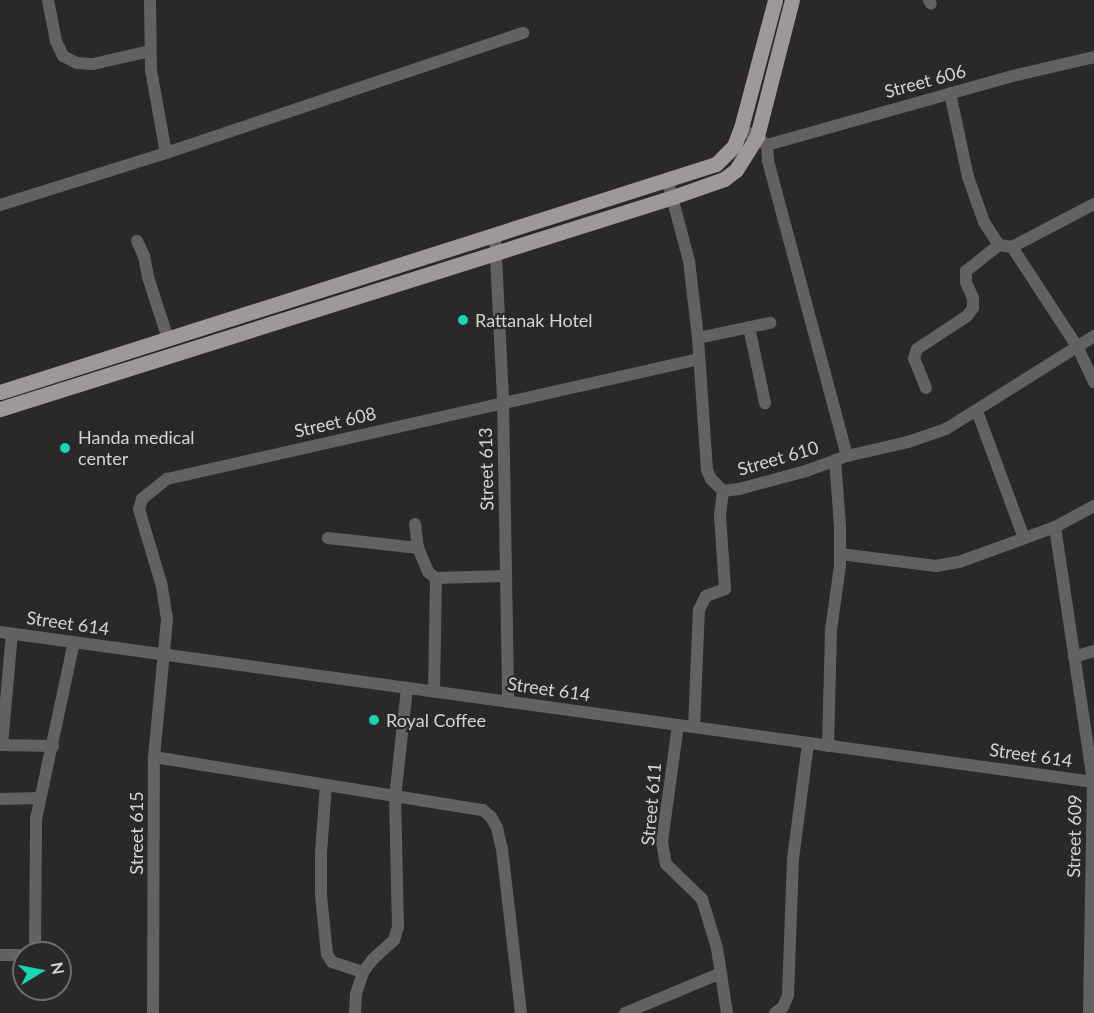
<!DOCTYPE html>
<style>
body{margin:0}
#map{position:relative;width:1094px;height:1013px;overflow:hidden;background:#2b2927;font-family:Lato,sans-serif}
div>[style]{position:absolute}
.minor>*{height:12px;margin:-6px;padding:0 6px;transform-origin:6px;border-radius:6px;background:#636161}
.major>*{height:15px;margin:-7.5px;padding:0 7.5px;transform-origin:7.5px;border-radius:7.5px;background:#9c9998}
.dots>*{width:16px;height:16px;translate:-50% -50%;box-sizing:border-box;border:3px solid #2b2927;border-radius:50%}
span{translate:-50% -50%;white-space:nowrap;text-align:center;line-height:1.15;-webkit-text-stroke:4.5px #2b2927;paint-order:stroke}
.street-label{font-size:18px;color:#d5d4d3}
.poi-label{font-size:18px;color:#d5d4d3}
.left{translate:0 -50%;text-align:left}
.north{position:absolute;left:12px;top:941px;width:60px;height:60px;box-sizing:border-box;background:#2b2927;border:2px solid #6f6d6c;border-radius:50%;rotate:80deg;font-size:16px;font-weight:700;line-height:24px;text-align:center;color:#d5d4d3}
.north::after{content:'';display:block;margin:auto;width:21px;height:27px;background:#1ad5b2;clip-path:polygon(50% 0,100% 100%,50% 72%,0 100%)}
</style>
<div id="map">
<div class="minor">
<i style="left:48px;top:0;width:42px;rotate:79deg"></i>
<i style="left:56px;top:41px;width:17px;rotate:65deg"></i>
<i style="left:63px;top:56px;width:16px;rotate:27deg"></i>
<i style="left:77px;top:63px;width:16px;rotate:4deg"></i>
<i style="left:93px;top:64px;width:58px;rotate:-12.8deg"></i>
<i style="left:150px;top:0;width:70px;rotate:89.2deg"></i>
<i style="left:151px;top:70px;width:84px;rotate:79.8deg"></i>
<i style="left:929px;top:0;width:4px;rotate:63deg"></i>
<i style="left:950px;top:93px;width:86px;rotate:77.9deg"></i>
<i style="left:968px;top:177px;width:48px;rotate:70.4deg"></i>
<i style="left:984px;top:222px;width:27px;rotate:57deg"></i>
<i style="left:741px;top:128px;width:31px;rotate:33deg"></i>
<i style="left:767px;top:145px;width:255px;rotate:-15.7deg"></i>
<i style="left:1012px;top:76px;width:84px;rotate:-13deg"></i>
<i style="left:767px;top:145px;width:16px;rotate:86deg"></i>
<i style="left:768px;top:161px;width:305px;rotate:75deg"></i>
<i style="left:668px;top:182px;width:82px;rotate:75.1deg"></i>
<i style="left:689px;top:261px;width:78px;rotate:83.3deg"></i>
<i style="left:698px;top:338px;width:132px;rotate:86.1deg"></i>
<i style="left:707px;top:470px;width:10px;rotate:66deg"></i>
<i style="left:711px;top:479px;width:17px;rotate:45deg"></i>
<i style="left:723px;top:491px;width:16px;rotate:-7deg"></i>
<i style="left:739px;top:489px;width:69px;rotate:-15deg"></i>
<i style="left:806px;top:471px;width:44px;rotate:-20.1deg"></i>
<i style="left:847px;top:456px;width:63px;rotate:-12.9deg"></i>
<i style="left:908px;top:442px;width:40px;rotate:-18.9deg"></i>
<i style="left:946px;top:429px;width:175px;rotate:-32.1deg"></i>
<i style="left:0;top:205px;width:174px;rotate:-17.4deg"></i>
<i style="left:166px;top:153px;width:377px;rotate:-18.6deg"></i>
<i style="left:495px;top:236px;width:166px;rotate:87.2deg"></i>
<i style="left:503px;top:402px;width:300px;rotate:89deg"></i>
<i style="left:137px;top:241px;width:17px;rotate:65deg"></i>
<i style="left:144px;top:256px;width:21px;rotate:79deg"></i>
<i style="left:148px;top:277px;width:65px;rotate:72.1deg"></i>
<i style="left:1012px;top:247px;width:121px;rotate:56.8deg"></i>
<i style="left:1078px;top:348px;width:38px;rotate:65deg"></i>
<i style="left:749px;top:327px;width:78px;rotate:78.1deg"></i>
<i style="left:698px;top:338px;width:74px;rotate:-11.8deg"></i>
<i style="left:926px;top:388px;width:32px;rotate:-112deg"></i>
<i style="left:914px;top:358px;width:9px;rotate:-72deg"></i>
<i style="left:917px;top:349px;width:60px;rotate:-33.4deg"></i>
<i style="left:967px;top:316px;width:10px;rotate:-53deg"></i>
<i style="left:973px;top:308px;width:10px;rotate:-90deg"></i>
<i style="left:973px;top:298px;width:17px;rotate:-114deg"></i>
<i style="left:966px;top:282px;width:11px;rotate:-90deg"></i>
<i style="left:966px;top:271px;width:42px;rotate:-38.2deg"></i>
<i style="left:999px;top:245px;width:13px;rotate:9deg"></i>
<i style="left:1012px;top:247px;width:93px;rotate:-27.7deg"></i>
<i style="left:977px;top:411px;width:135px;rotate:69.7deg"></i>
<i style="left:415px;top:524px;width:24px;rotate:83deg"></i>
<i style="left:418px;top:548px;width:26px;rotate:67deg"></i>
<i style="left:428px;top:572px;width:10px;rotate:37deg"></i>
<i style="left:436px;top:578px;width:113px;rotate:91deg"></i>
<i style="left:1055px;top:527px;width:258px;rotate:81.5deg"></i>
<i style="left:1093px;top:782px;width:231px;rotate:91deg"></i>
<i style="left:328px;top:538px;width:91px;rotate:6.3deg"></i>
<i style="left:840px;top:554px;width:97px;rotate:7.1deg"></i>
<i style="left:936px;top:566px;width:23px;rotate:-10deg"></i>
<i style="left:959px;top:562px;width:102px;rotate:-20deg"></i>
<i style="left:1055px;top:527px;width:44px;rotate:-28.3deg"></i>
<i style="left:436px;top:578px;width:69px;rotate:-1.7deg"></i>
<i style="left:0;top:632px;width:1104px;rotate:7.81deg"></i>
<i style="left:1074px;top:657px;width:21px;rotate:-17deg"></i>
<i style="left:678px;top:725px;width:118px;rotate:97.8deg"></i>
<i style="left:662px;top:842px;width:22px;rotate:80deg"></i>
<i style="left:666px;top:864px;width:50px;rotate:44.2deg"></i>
<i style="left:702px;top:899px;width:51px;rotate:73deg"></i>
<i style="left:717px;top:948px;width:66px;rotate:81.3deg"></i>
<i style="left:694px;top:727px;width:117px;rotate:-87.6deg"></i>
<i style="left:699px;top:610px;width:16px;rotate:-63deg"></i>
<i style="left:706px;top:596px;width:20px;rotate:-20deg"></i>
<i style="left:725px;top:589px;width:74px;rotate:-93.9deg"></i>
<i style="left:720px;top:515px;width:24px;rotate:-83deg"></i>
<i style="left:0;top:745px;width:53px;rotate:1.1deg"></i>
<i style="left:2px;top:745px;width:111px;rotate:-84.9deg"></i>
<i style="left:828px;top:746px;width:116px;rotate:-88.5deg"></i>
<i style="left:831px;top:630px;width:65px;rotate:-82deg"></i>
<i style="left:840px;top:566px;width:40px;rotate:-90deg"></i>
<i style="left:840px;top:526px;width:66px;rotate:-94.3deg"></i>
<i style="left:154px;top:757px;width:333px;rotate:9.2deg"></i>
<i style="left:483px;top:810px;width:11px;rotate:41deg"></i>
<i style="left:491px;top:817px;width:13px;rotate:61deg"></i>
<i style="left:497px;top:828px;width:22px;rotate:77deg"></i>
<i style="left:502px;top:849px;width:165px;rotate:83.4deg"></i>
<i style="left:326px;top:786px;width:66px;rotate:94.3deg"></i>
<i style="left:321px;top:852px;width:43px;rotate:90deg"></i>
<i style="left:321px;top:895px;width:59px;rotate:84.2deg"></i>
<i style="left:327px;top:954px;width:9px;rotate:58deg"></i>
<i style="left:332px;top:962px;width:33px;rotate:18deg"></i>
<i style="left:0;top:799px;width:40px;rotate:-1.4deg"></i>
<i style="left:30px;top:953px;width:9px;rotate:-54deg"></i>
<i style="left:35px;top:946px;width:127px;rotate:-89.5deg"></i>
<i style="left:36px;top:819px;width:181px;rotate:-77.9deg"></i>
<i style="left:0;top:955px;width:24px"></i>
<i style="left:153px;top:1013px;width:256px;rotate:-89.8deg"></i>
<i style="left:154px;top:757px;width:139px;rotate:-84.6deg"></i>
<i style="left:167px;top:619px;width:36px;rotate:-99deg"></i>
<i style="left:161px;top:583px;width:77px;rotate:-106.6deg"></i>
<i style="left:139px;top:509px;width:10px;rotate:-73deg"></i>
<i style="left:142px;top:499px;width:32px;rotate:-39deg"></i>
<i style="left:167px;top:479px;width:545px;rotate:-12.71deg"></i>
<i style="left:355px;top:1013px;width:19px;rotate:-87deg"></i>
<i style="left:356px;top:994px;width:23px;rotate:-72deg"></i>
<i style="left:363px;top:972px;width:16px;rotate:-52deg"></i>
<i style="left:373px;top:959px;width:28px;rotate:-42deg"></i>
<i style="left:394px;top:940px;width:14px;rotate:-73deg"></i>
<i style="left:398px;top:927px;width:129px;rotate:-91.3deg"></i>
<i style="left:395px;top:798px;width:111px;rotate:-83.8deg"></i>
<i style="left:625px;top:1013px;width:104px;rotate:-22.6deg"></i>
<i style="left:775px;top:1013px;width:10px;rotate:-37deg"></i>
<i style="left:783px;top:1007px;width:13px;rotate:-67deg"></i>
<i style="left:788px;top:995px;width:136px;rotate:-87.9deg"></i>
<i style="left:793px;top:859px;width:117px;rotate:-82.6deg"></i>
</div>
<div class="major">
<i style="left:0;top:392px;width:751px;rotate:-17.66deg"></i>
<i style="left:716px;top:164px;width:25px;rotate:-45deg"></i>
<i style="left:734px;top:146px;width:19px;rotate:-69deg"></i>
<i style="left:741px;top:128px;width:132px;rotate:-75.1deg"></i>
<i style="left:0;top:409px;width:706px;rotate:-17.48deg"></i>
<i style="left:673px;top:197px;width:54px;rotate:-19.4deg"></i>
<i style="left:724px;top:179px;width:15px;rotate:-37deg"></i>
<i style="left:736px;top:170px;width:40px;rotate:-58deg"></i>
<i style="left:757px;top:136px;width:140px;rotate:-75.6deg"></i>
</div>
<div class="dots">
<i style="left:463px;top:320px;background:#1ad5b2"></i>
<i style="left:65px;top:448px;background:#1ad5b2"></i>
<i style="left:374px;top:720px;background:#1ad5b2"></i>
</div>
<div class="street-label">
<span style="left:925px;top:81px;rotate:-15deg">Street 606</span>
<span style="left:335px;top:422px;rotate:-13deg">Street 608</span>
<span style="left:778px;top:458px;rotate:-16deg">Street 610</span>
<span style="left:486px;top:469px;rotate:-91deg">Street 613</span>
<span style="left:68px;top:623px;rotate:8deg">Street 614</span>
<span style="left:549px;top:689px;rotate:8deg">Street 614</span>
<span style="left:1031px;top:755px;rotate:8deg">Street 614</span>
<span style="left:651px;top:804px;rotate:-85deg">Street 611</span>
<span style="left:136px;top:833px;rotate:-90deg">Street 615</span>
<span style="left:1074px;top:836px;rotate:-89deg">Street 609</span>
</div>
<div class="poi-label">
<span class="left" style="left:475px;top:320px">Rattanak Hotel</span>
<span class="left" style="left:78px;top:448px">Handa medical<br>center</span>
<span class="left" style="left:386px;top:720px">Royal Coffee</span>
</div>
<div class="north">N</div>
</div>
